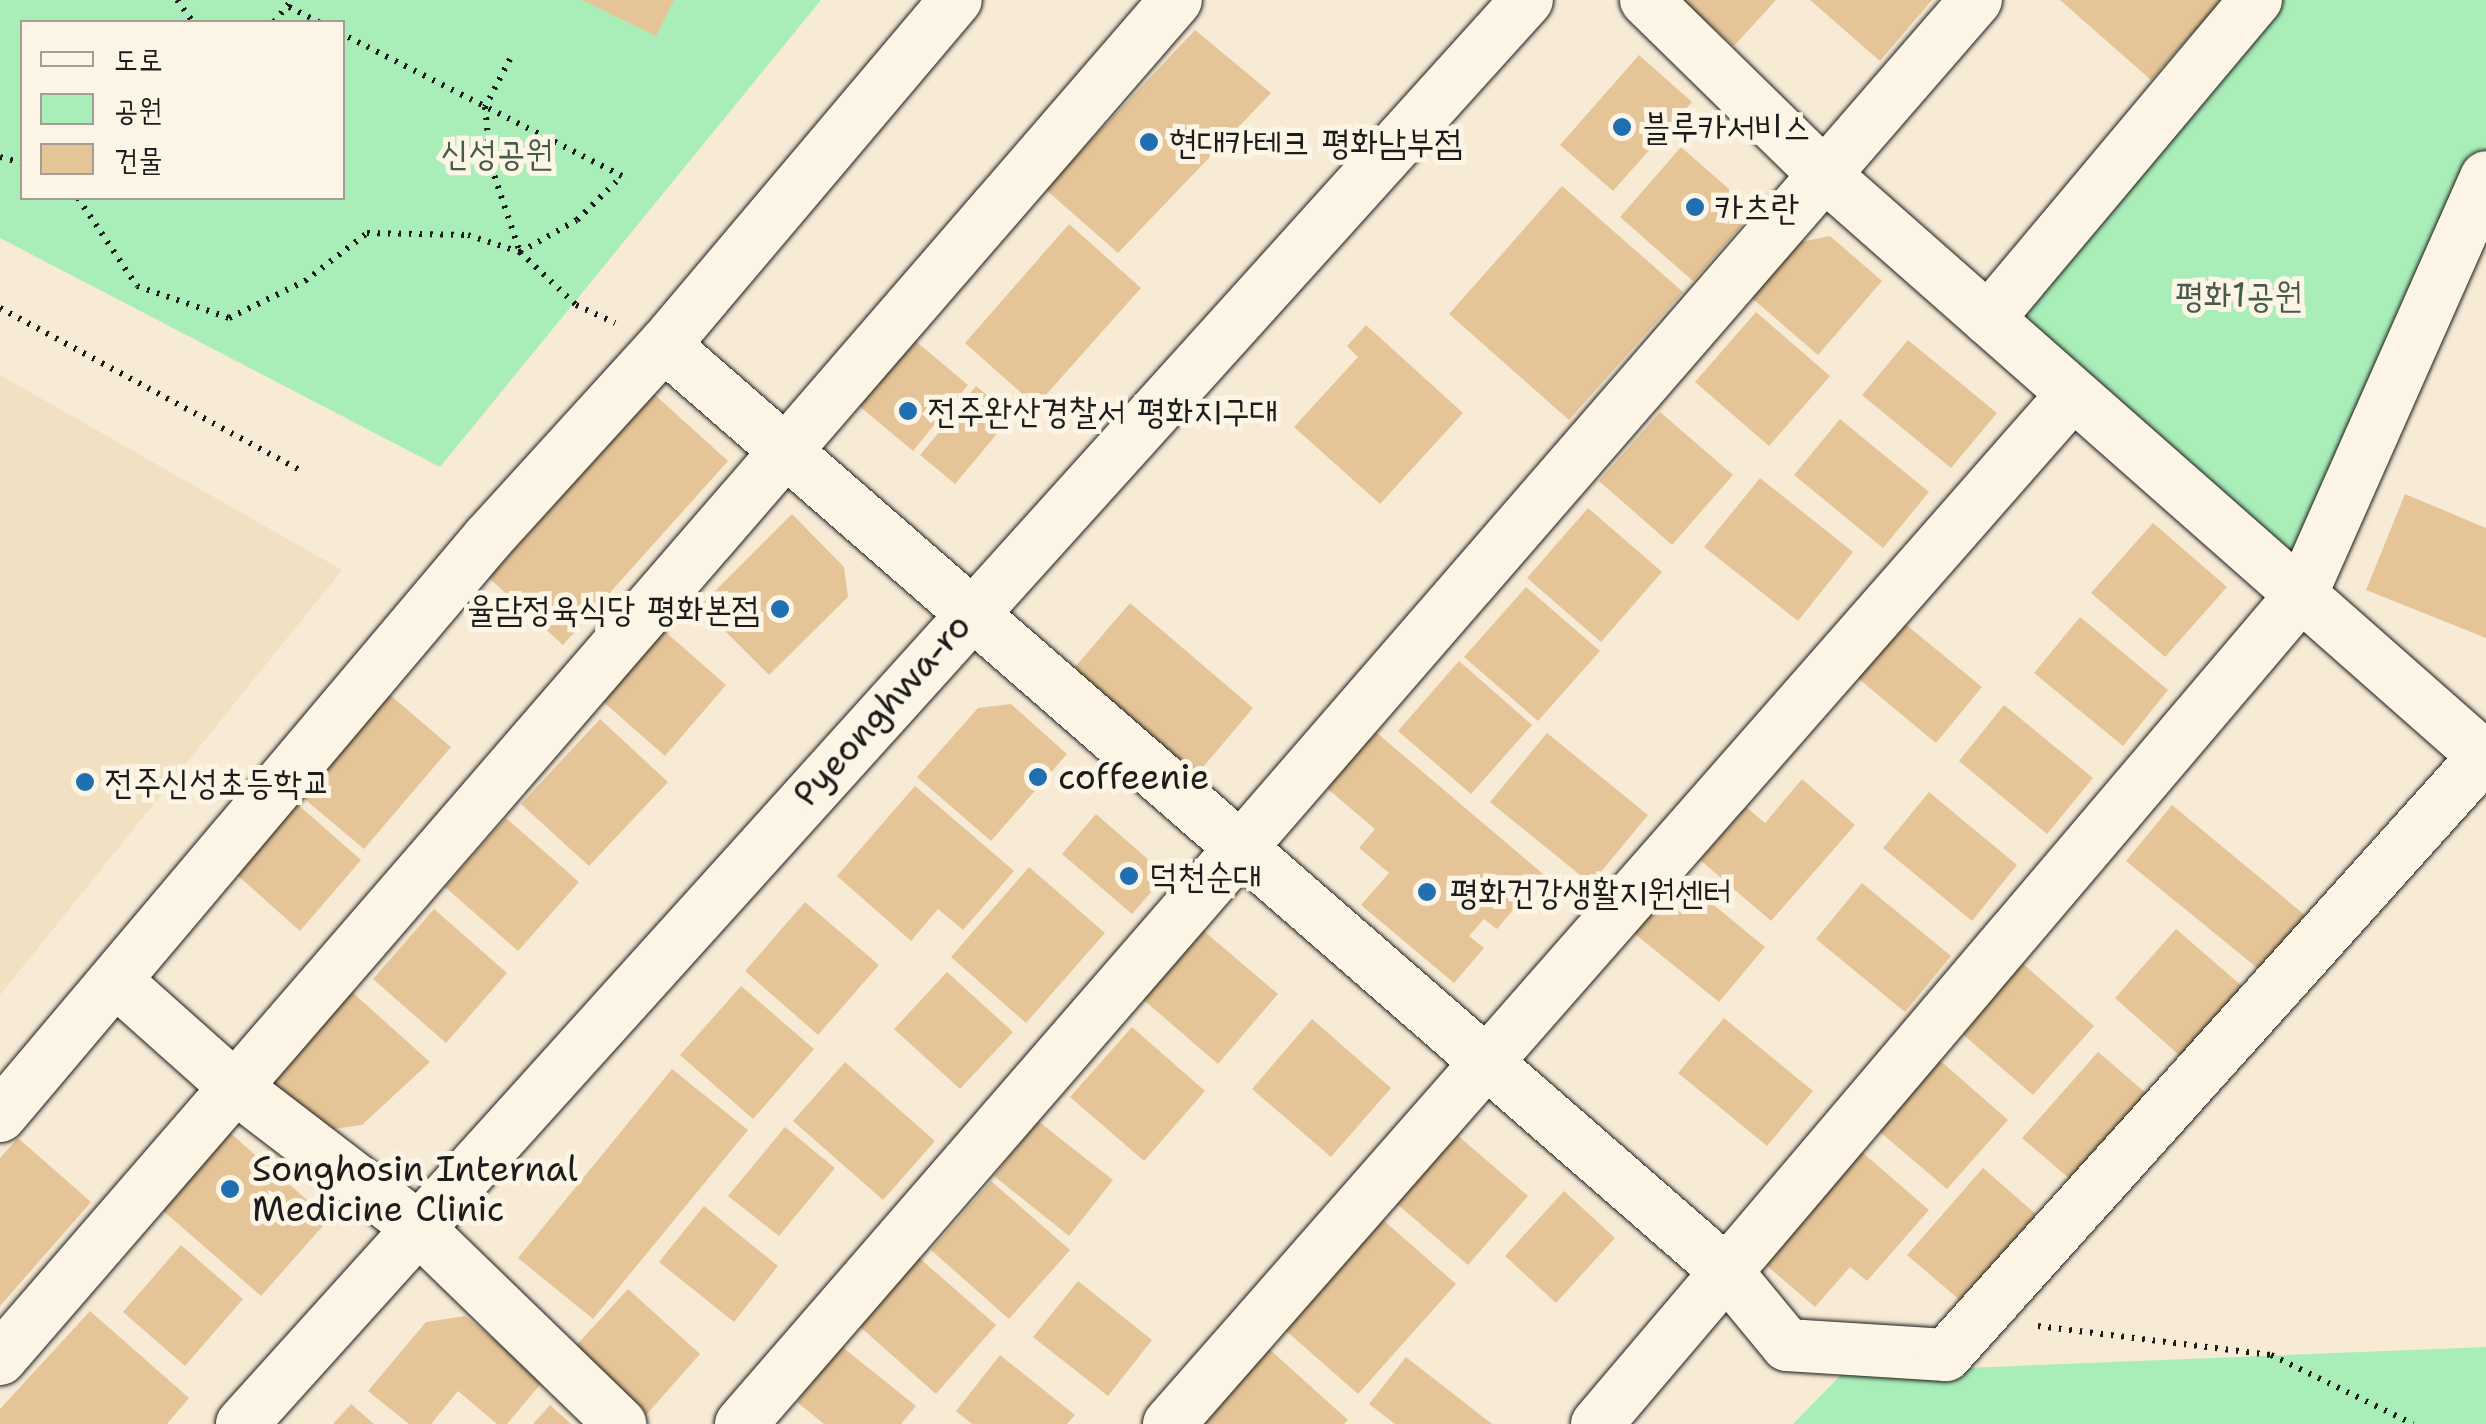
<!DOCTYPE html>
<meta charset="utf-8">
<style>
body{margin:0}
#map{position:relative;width:2486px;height:1424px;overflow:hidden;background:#f7ebd6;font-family:"Shantell Sans","Poor Story",sans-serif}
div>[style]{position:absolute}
.built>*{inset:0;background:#f2e0c3}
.green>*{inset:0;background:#a9edb9}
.building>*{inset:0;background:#e5c598}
.path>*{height:6px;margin-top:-3px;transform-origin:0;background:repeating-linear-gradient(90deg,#1c1c1c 0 2.5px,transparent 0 10.5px)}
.roads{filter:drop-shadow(0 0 2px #1c1c1c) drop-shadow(0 0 2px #1c1c1c)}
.minor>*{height:52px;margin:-26px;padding:0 26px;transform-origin:26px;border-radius:26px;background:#fcf5e5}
.dots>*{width:28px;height:28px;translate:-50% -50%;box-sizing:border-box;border:5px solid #fcf5e5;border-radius:50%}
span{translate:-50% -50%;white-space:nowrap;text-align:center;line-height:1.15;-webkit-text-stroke:10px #fcf5e5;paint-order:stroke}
.poi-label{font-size:35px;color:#1c1c1c}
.left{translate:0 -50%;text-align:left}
.right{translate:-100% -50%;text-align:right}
.park-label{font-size:35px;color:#465b4b}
.street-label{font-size:35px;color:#1c1c1c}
.legend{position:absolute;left:20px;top:20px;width:325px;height:180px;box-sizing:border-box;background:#fcf5e5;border:2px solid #a29e95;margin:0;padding:12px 18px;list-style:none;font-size:30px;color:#1c1c1c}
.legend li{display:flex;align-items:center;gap:20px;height:50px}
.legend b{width:50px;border:2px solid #a29e95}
</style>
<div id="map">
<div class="built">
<i style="clip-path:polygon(0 375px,342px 570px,0 995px)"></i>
</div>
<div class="green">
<i style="clip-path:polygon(evenodd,0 0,821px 0,440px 467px,0 238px,0 0,22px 22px,342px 22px,342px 198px,22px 198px,22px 22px)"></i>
<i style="clip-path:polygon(2256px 0,2486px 0,2486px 177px,2301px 595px,1988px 319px)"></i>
<i style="clip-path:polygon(2486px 1347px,2486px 1424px,1793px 1424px,1843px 1373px)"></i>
</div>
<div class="building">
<i style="clip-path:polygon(582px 0,674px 0,656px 36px)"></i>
<i style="clip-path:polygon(1682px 0,1776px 0,1734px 46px)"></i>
<i style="clip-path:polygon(1810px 0,1932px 0,1880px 61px)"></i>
<i style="clip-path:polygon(2060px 0,2222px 0,2151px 80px)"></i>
<i style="clip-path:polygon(1195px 30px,1271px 93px,1118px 253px,1045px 189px)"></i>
<i style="clip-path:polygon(1639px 55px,1692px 102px,1613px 191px,1560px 145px)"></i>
<i style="clip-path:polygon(1681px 147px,1754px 211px,1693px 281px,1620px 217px)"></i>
<i style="clip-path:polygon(1562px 186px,1683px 292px,1569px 420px,1449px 314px)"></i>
<i style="clip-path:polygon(1069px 224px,1141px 288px,1036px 406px,965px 343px)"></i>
<i style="clip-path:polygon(1830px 236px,1882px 281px,1818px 355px,1747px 294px,1791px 244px)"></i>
<i style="clip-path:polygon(1756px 312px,1830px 376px,1769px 446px,1695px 382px)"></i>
<i style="clip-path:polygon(1366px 325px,1463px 413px,1380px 504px,1294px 427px,1358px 357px,1347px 346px)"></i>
<i style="clip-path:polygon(913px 339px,968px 385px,948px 409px,953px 414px,976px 386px,1012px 416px,955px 484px,920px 455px,940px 431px,934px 425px,913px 451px,858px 405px)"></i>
<i style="clip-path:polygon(1908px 340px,1997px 413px,1951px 468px,1862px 395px)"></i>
<i style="clip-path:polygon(654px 394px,728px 461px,563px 645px,489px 578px)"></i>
<i style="clip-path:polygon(1660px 412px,1733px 475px,1672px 545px,1599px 481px)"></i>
<i style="clip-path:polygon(1840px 419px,1929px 492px,1883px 548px,1794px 475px)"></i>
<i style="clip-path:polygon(1760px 478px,1853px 552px,1798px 621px,1704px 547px)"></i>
<i style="clip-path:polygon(2405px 494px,2486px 528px,2486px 638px,2366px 590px)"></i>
<i style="clip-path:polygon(1588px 508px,1662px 572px,1601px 642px,1527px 578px)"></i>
<i style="clip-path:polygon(792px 514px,844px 567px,848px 597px,769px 675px,700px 606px)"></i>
<i style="clip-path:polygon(2153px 523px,2227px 587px,2165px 657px,2091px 593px)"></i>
<i style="clip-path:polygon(1526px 587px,1600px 651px,1538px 721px,1464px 657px)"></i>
<i style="clip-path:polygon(1130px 603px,1253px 708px,1193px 779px,1069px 674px)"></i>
<i style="clip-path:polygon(1893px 614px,1982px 687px,1936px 743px,1848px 670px)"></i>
<i style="clip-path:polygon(2080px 617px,2168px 690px,2123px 746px,2034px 673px)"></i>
<i style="clip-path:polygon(653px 621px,726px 685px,665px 756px,592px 692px)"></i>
<i style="clip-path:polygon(1459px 661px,1532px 725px,1471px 794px,1398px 731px)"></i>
<i style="clip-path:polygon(376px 683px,451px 747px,364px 849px,289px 786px)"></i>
<i style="clip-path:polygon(1011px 704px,1067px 754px,991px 841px,917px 777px,978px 708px)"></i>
<i style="clip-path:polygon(2004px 705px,2093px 778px,2047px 834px,1959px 761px)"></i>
<i style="clip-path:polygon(600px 719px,668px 782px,589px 866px,521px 804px)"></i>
<i style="clip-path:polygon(1371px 728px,1543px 874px,1497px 929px,1484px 919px,1469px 936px,1484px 948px,1454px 983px,1361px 905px,1389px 873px,1359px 848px,1375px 829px,1323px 785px)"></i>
<i style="clip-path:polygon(1547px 733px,1648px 815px,1591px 884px,1490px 802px)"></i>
<i style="clip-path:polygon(1802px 779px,1855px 825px,1771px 921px,1700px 860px,1746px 807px,1765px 823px)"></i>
<i style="clip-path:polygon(915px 786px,1014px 871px,963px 930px,938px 909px,911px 941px,837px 876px)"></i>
<i style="clip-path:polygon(1929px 792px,2017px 865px,1972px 921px,1883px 848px)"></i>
<i style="clip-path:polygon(288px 796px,361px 860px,300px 931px,227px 866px)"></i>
<i style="clip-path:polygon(2172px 805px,2306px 916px,2261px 971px,2126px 861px)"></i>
<i style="clip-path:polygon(1096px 814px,1166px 875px,1132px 914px,1062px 854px)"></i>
<i style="clip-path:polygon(506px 818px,579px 882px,518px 951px,445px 887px)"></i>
<i style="clip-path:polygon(1029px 867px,1105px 933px,1026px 1023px,951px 957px)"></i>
<i style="clip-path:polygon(1676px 874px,1765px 947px,1719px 1002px,1630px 930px)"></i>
<i style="clip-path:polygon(1862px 883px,1951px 956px,1905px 1012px,1816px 939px)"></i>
<i style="clip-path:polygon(805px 902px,879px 965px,818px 1035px,745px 971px)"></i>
<i style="clip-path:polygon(434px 909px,507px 973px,446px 1043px,373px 979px)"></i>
<i style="clip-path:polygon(1198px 926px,1278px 994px,1218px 1064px,1138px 995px)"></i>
<i style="clip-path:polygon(2176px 929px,2250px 993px,2188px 1063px,2115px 998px)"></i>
<i style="clip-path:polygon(2021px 962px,2094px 1026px,2033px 1095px,1960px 1032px)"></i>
<i style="clip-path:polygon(947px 972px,1013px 1032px,960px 1089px,894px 1029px)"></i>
<i style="clip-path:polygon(741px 986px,814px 1049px,753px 1119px,680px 1055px)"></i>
<i style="clip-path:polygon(352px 992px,430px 1062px,362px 1125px,333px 1129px,318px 1125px,269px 1080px)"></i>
<i style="clip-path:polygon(1724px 1018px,1813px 1091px,1767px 1146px,1678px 1073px)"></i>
<i style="clip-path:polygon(1312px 1019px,1391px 1088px,1331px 1157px,1252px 1089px)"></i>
<i style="clip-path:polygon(1132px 1027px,1205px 1091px,1144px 1161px,1070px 1097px)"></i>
<i style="clip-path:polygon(2098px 1052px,2153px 1099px,2078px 1186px,2022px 1138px)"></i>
<i style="clip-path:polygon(1935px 1056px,2008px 1120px,1947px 1189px,1873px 1126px)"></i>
<i style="clip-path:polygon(845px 1062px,935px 1141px,883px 1200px,793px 1121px)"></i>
<i style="clip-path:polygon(672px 1069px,748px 1130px,593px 1319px,518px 1258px)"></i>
<i style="clip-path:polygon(1038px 1121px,1113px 1180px,1069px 1236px,994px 1176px)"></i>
<i style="clip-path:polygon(785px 1127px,835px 1168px,779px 1236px,728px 1196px)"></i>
<i style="clip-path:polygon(1449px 1128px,1528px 1196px,1468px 1265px,1389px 1197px)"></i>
<i style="clip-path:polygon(228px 1131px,329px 1219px,261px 1296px,160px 1208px)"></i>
<i style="clip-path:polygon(18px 1138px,91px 1202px,0 1306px,0 1158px)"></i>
<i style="clip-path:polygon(1855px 1146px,1929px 1210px,1867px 1281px,1850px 1267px,1815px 1307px,1758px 1258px)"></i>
<i style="clip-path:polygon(1983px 1168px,2037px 1215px,1962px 1302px,1907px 1255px)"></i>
<i style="clip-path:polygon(991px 1181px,1070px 1250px,1009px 1319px,931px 1250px)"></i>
<i style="clip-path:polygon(1564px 1191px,1615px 1238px,1556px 1303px,1505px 1256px)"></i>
<i style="clip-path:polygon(704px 1206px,778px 1266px,734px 1322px,659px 1262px)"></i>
<i style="clip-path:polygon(1374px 1212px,1456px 1284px,1358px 1394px,1276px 1322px)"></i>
<i style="clip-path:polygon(181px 1245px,243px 1299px,185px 1366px,123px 1312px)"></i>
<i style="clip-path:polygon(917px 1256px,996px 1325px,936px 1394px,858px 1325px)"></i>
<i style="clip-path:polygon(1078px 1281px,1152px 1340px,1108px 1396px,1033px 1337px)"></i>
<i style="clip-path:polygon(628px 1289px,700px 1354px,646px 1415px,572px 1350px)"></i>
<i style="clip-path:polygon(90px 1311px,189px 1398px,167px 1424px,0 1424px,0 1409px)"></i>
<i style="clip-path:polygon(465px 1316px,544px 1380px,507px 1424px,497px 1424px,458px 1391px,431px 1424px,409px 1424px,368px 1391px,426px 1322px)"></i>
<i style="clip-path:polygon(841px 1346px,916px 1406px,901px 1424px,824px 1424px,797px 1402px)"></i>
<i style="clip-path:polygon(1267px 1347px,1348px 1420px,1344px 1424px,1198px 1424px)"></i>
<i style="clip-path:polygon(1000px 1355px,1075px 1415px,1067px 1424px,972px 1424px,956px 1411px)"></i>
<i style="clip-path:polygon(1406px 1357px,1492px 1424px,1395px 1424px,1369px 1404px)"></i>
<i style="clip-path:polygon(351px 1404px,374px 1424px,333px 1424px)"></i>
<i style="clip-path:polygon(550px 1405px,571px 1424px,533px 1424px)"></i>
</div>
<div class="path">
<i style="left:177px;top:0;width:27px;rotate:54deg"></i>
<i style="left:289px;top:7px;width:34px;rotate:27deg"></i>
<i style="left:274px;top:22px;width:28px;rotate:-51deg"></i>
<i style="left:510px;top:59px;width:54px;rotate:117.5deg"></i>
<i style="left:485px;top:107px;width:59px;rotate:84.2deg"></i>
<i style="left:491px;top:166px;width:91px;rotate:71.4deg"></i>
<i style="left:520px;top:252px;width:77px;rotate:43.4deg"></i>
<i style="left:576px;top:305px;width:43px;rotate:24.8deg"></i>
<i style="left:0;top:157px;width:23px;rotate:15deg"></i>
<i style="left:78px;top:198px;width:106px;rotate:56.2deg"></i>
<i style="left:137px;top:286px;width:97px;rotate:19.2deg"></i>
<i style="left:229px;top:318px;width:85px;rotate:-26deg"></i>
<i style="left:305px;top:281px;width:78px;rotate:-37.7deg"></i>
<i style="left:367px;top:233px;width:101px;rotate:1.1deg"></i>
<i style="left:468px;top:235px;width:55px;rotate:18.1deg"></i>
<i style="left:520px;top:252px;width:65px;rotate:-29.3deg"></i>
<i style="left:577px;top:220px;width:63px;rotate:-44.4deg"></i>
<i style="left:622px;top:176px;width:314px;rotate:-153.1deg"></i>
<i style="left:0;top:308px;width:341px;rotate:28.4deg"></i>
<i style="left:2038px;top:1326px;width:235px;rotate:7.1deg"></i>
<i style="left:2271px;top:1355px;width:158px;rotate:25.9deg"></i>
</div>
<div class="roads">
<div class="minor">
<i style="left:1646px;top:0;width:250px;rotate:44.4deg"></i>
<i style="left:1825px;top:175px;width:880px;rotate:41.41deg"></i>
<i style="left:1988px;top:319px;width:417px;rotate:-50deg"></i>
<i style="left:664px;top:345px;width:1409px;rotate:41.09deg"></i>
<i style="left:1726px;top:1271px;width:96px;rotate:50.5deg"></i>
<i style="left:1787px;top:1345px;width:159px;rotate:3.6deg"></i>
<i style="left:1946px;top:1355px;width:808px;rotate:-48.06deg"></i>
<i style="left:116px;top:981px;width:159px;rotate:41.7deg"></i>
<i style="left:235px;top:1087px;width:227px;rotate:37.5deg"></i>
<i style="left:415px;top:1225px;width:286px;rotate:44.1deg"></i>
<i style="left:0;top:1116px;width:758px;rotate:-49.82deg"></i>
<i style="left:489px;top:537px;width:260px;rotate:-47.7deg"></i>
<i style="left:664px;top:345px;width:452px;rotate:-49.8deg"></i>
<i style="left:0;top:1359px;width:1797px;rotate:-49.13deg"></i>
<i style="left:242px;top:1424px;width:1918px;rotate:-47.94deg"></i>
<i style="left:741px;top:1424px;width:1885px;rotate:-49.07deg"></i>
<i style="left:1169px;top:1424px;width:1370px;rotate:-48.73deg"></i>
<i style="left:1597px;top:1424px;width:1088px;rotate:-49.66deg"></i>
<i style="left:2301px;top:595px;width:457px;rotate:-66.1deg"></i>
</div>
</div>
<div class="dots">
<i style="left:1622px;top:127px;background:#1f6fb2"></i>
<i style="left:1149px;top:142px;background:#1f6fb2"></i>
<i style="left:1695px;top:207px;background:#1f6fb2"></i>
<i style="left:908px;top:411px;background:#1f6fb2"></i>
<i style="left:780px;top:609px;background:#1f6fb2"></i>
<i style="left:1038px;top:777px;background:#1f6fb2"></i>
<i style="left:85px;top:782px;background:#1f6fb2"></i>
<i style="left:1129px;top:876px;background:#1f6fb2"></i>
<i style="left:1427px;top:892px;background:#1f6fb2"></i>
<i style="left:230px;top:1189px;background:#1f6fb2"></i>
</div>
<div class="poi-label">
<span class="left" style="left:1642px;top:127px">블루카서비스</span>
<span class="left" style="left:1169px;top:142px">현대카테크 평화남부점</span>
<span class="left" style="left:1715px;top:207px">카츠란</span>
<span class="left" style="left:928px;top:411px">전주완산경찰서 평화지구대</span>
<span class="right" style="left:760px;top:609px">율담정육식당 평화본점</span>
<span class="left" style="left:1058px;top:777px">coffeenie</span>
<span class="left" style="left:105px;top:782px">전주신성초등학교</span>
<span class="left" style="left:1149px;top:876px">덕천순대</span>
<span class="left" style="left:1450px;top:892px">평화건강생활지원센터</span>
<span class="left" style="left:252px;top:1189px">Songhosin Internal<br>Medicine Clinic</span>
</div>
<div class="park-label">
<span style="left:497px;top:153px">신성공원</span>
<span style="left:2239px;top:295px">평화1공원</span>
</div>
<div class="street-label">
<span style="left:882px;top:710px;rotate:-48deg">Pyeonghwa-ro</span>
</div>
<ul class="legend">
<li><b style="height:12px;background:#fcf5e5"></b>도로</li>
<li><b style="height:28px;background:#a9edb9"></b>공원</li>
<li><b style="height:28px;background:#e5c598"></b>건물</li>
</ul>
</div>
